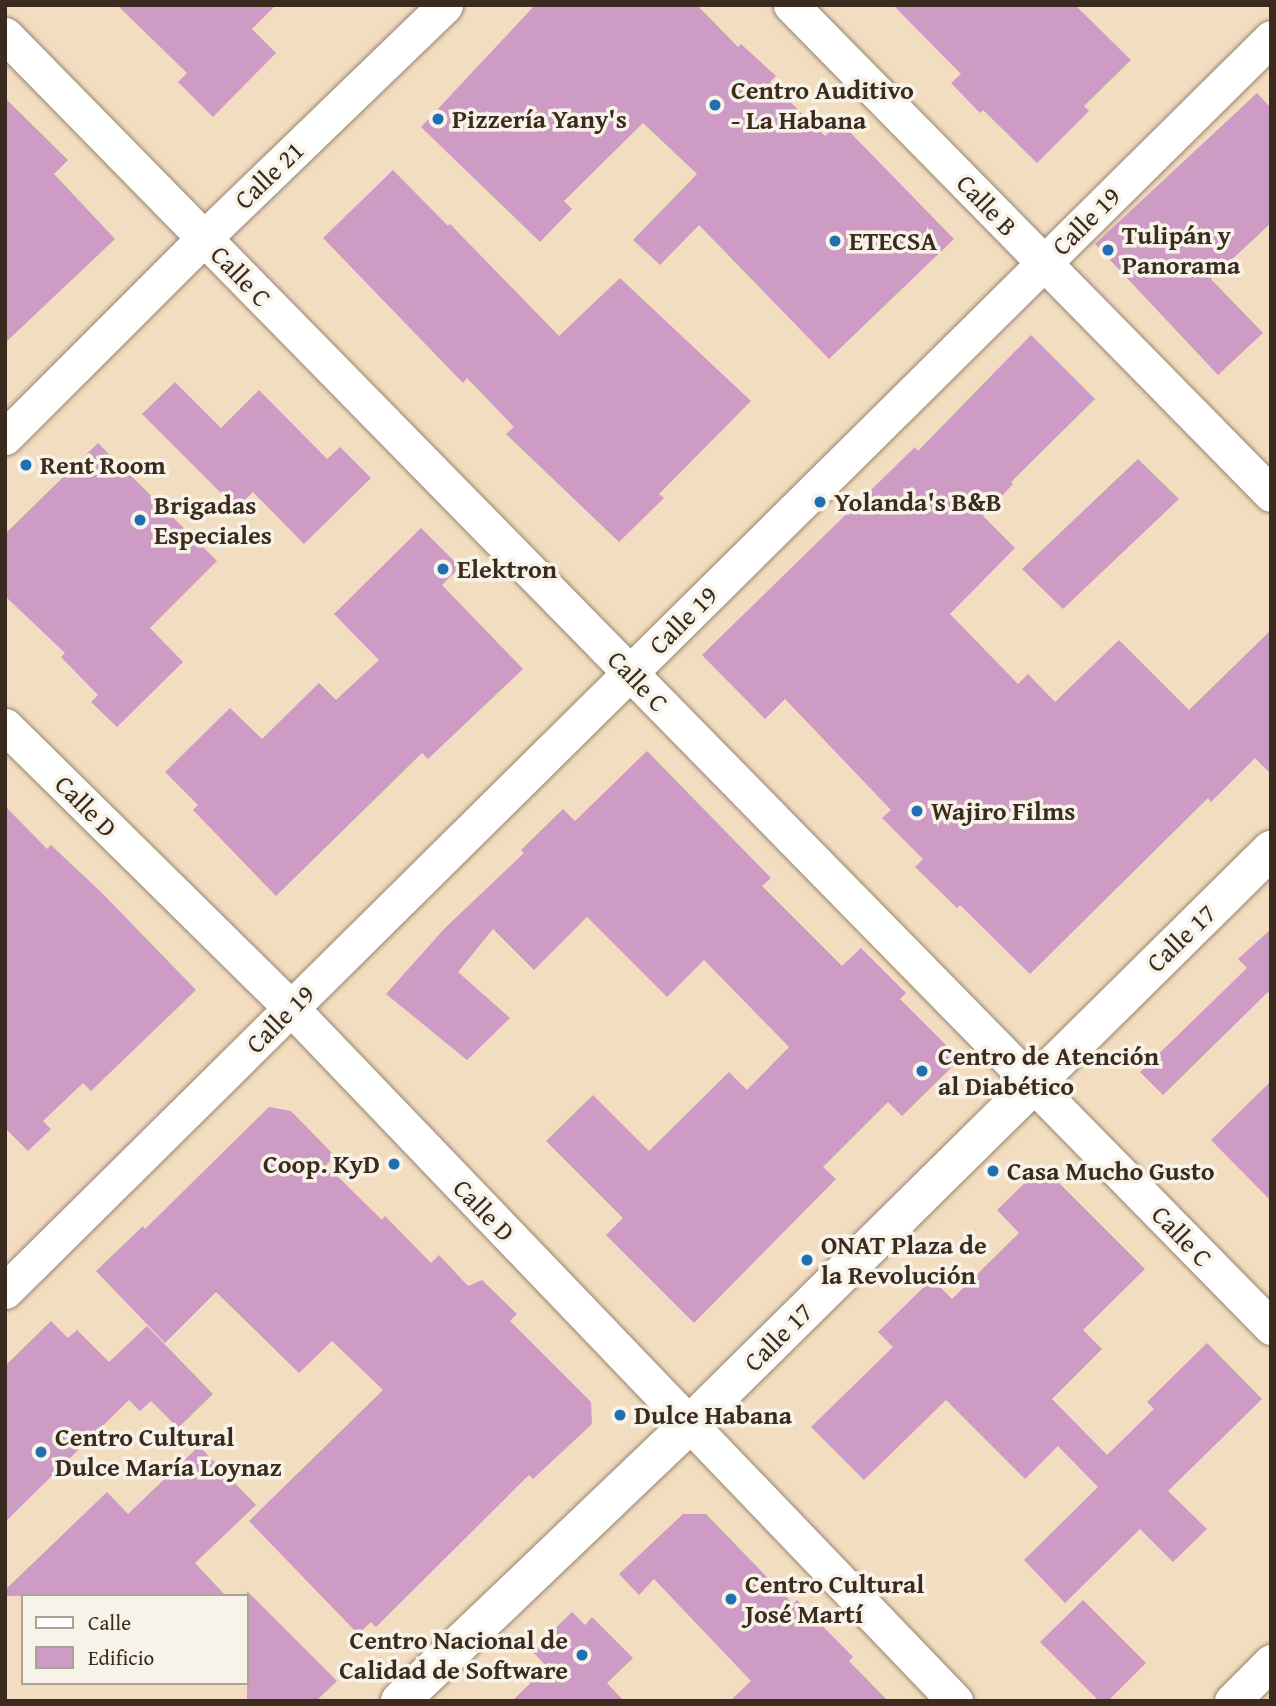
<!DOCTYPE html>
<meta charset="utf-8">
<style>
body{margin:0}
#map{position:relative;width:1276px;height:1706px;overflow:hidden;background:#f3ddc0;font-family:"Gentium Book Plus",serif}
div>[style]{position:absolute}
.building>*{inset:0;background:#cd9bc4}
.roads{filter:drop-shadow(0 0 2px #97846f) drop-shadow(0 0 2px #97846f)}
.street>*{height:35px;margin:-17.5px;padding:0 17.5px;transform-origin:17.5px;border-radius:17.5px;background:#fff}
.secondary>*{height:38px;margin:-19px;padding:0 19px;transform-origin:19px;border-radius:19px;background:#fff}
.dots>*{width:19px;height:19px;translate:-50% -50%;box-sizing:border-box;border:4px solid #f7f3e8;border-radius:50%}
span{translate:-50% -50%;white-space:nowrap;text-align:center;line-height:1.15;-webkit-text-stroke:7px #f7f3e8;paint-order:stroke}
.poi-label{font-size:26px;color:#3b2a1e;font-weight:700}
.left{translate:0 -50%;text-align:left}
.right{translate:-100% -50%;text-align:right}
.street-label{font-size:26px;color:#3b2a1e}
.frame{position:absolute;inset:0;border:7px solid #3b2a1e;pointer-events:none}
.legend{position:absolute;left:21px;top:1594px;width:228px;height:91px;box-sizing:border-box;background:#f7f3e8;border:2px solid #aca397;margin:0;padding:9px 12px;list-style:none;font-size:21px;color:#3b2a1e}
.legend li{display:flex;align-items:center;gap:14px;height:35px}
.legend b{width:35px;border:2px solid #aca397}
</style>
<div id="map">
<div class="building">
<i style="clip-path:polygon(117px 5px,276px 5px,252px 29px,276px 53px,213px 117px,178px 82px,187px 73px)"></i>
<i style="clip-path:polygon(535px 5px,697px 5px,738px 47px,741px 44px,776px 76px,770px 82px,825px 136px,840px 122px,954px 239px,829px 359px,699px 225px,660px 265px,633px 240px,697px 174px,643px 123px,564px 201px,572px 209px,540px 242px,421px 127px)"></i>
<i style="clip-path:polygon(893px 5px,1075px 5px,1131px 60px,1084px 106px,1089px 111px,1037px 163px,983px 110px,980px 113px,951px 83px,961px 74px)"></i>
<i style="clip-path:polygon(1257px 93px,1271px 108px,1271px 223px,1211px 279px,1263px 333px,1218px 375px,1095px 244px)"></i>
<i style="clip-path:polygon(5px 98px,68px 160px,54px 174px,115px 239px,5px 343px)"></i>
<i style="clip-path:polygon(393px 170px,448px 226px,450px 224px,559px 336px,620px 278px,751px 401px,659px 494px,664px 498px,619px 542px,506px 434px,514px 427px,467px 378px,463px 383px,323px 238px)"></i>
<i style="clip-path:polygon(1031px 335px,1095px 399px,1011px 482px,1013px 484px,983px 516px,1015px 548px,950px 614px,1018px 684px,1028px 674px,1055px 702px,1119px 640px,1189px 710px,1271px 630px,1271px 774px,1255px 758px,1211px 802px,1208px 798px,1030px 974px,960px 905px,957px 908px,915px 867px,923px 859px,882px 818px,891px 810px,785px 699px,765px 719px,702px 655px,915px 447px,918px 451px)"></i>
<i style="clip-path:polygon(175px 382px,221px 428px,259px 390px,327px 459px,340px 447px,371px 478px,304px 544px,253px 492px,236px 508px,142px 414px)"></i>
<i style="clip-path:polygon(98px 443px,217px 561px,150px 628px,183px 662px,117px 727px,91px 702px,98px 695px,61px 657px,65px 653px,5px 596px,5px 534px)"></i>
<i style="clip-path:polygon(1138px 459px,1179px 499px,1063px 609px,1022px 569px)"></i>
<i style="clip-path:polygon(421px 528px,460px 567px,442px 585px,523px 669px,428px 759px,422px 753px,276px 896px,193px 810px,198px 805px,165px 772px,230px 708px,262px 739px,319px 683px,336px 700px,379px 660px,334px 614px)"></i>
<i style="clip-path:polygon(647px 751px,771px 878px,762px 886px,842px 966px,861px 948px,906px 993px,900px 999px,960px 1059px,902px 1116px,888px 1102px,823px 1167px,836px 1179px,694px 1323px,606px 1235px,623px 1218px,546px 1141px,593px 1095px,649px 1151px,729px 1072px,747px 1090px,789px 1047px,704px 960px,667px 997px,587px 917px,534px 970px,493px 929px,458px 972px,510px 1018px,467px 1060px,386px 994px,444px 929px,524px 853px,521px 850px,563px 809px,575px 821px)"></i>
<i style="clip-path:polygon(5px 806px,47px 849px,51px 845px,102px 893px,196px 990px,91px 1091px,83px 1083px,43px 1121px,51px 1129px,28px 1151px,5px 1128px)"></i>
<i style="clip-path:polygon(1271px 929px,1271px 995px,1268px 992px,1163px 1095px,1140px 1072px,1247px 968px,1238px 959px)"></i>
<i style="clip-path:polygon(1271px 1081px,1271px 1201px,1211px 1140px)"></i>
<i style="clip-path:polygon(269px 1107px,291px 1111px,335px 1156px,326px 1165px,382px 1220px,385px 1216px,431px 1263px,439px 1255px,468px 1286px,482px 1280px,517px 1314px,510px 1321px,591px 1402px,592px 1424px,533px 1479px,529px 1475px,376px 1627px,371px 1622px,358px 1634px,249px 1521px,383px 1390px,332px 1341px,299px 1373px,216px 1292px,165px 1343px,96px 1271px,143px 1226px,145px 1229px)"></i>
<i style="clip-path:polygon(1042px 1166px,1145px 1269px,1083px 1330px,1102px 1349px,1052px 1399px,1107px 1455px,1154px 1409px,1147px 1402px,1207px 1343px,1262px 1399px,1168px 1491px,1207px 1529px,1173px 1562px,1140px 1529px,1065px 1603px,1024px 1560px,1098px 1487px,1058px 1446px,1025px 1479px,946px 1400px,864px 1480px,811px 1427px,893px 1347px,878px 1332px,932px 1279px,952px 1299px,1019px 1233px,997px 1210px)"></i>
<i style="clip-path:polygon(51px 1321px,68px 1338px,77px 1330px,109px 1362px,147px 1326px,213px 1394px,178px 1428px,151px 1401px,140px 1411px,129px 1400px,5px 1522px,5px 1366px)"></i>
<i style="clip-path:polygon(199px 1446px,256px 1505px,195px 1563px,226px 1596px,5px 1596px,5px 1590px,107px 1492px,128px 1514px)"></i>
<i style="clip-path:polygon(683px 1514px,706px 1514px,793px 1604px,797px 1600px,853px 1657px,849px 1661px,888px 1701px,730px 1701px,751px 1681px,654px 1579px,639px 1595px,619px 1574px)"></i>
<i style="clip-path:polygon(247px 1591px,337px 1681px,316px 1701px,247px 1701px)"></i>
<i style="clip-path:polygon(1083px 1600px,1146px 1663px,1108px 1701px,1099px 1701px,1040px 1642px)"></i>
<i style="clip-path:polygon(572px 1612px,585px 1625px,592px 1617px,633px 1658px,607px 1683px,624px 1701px,512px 1701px,547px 1667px,532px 1651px)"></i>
</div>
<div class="roads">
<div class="street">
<i style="left:791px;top:5px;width:685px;rotate:45.53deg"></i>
<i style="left:5px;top:35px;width:1809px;rotate:45.58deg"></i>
<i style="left:5px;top:437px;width:281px;rotate:-45deg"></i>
<i style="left:204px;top:238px;width:335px;rotate:-44deg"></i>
<i style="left:5px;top:726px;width:402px;rotate:44.6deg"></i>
<i style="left:291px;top:1008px;width:960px;rotate:46.22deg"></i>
<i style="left:5px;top:1291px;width:1781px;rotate:-44.7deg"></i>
<i style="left:1232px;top:1701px;width:55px;rotate:-45deg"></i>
</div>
<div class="secondary">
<i style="left:400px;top:1701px;width:401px;rotate:-43.7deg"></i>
<i style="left:690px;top:1424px;width:817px;rotate:-44.65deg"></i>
</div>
</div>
<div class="dots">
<i style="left:715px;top:105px;background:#1f6fb2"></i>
<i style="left:438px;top:119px;background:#1f6fb2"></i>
<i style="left:835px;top:241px;background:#1f6fb2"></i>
<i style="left:1108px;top:250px;background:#1f6fb2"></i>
<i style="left:26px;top:465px;background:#1f6fb2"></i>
<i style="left:820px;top:502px;background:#1f6fb2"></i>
<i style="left:140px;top:520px;background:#1f6fb2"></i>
<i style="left:443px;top:569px;background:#1f6fb2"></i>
<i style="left:917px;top:811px;background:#1f6fb2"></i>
<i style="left:922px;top:1071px;background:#1f6fb2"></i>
<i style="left:394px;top:1164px;background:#1f6fb2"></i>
<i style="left:993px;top:1171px;background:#1f6fb2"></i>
<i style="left:807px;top:1260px;background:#1f6fb2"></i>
<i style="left:620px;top:1415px;background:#1f6fb2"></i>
<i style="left:41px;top:1452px;background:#1f6fb2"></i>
<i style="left:731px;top:1599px;background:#1f6fb2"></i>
<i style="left:582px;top:1655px;background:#1f6fb2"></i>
</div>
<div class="poi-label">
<span class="left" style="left:731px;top:105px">Centro Auditivo<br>- La Habana</span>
<span class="left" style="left:452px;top:119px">Pizzería Yany's</span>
<span class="left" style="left:1122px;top:250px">Tulipán y<br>Panorama</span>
<span class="left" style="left:849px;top:241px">ETECSA</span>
<span class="left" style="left:40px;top:465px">Rent Room</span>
<span class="left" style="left:834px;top:502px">Yolanda's B&amp;B</span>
<span class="left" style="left:154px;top:520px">Brigadas<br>Especiales</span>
<span class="left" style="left:457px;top:569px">Elektron</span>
<span class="left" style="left:931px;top:811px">Wajiro Films</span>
<span class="left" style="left:938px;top:1071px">Centro de Atención<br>al Diabético</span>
<span class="right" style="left:380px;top:1164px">Coop. KyD</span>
<span class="left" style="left:1007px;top:1171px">Casa Mucho Gusto</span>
<span class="left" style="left:821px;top:1260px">ONAT Plaza de<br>la Revolución</span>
<span class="left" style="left:634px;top:1415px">Dulce Habana</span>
<span class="left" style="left:55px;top:1452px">Centro Cultural<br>Dulce María Loynaz</span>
<span class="left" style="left:745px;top:1599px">Centro Cultural<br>José Martí</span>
<span class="right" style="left:568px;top:1655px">Centro Nacional de<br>Calidad de Software</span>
</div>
<div class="street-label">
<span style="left:269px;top:175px;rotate:-44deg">Calle 21</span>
<span style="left:987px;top:205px;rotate:46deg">Calle B</span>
<span style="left:1086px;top:221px;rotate:-45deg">Calle 19</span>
<span style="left:241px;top:276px;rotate:46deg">Calle C</span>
<span style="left:683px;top:620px;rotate:-45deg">Calle 19</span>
<span style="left:638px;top:681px;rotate:46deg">Calle C</span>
<span style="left:86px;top:806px;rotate:45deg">Calle D</span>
<span style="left:1181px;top:938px;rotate:-44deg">Calle 17</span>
<span style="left:280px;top:1019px;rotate:-45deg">Calle 19</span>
<span style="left:484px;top:1210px;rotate:46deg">Calle D</span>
<span style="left:1182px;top:1236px;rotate:46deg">Calle C</span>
<span style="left:778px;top:1337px;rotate:-45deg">Calle 17</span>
</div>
<div class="frame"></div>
<ul class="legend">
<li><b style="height:9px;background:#fff"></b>Calle</li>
<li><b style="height:19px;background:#cd9bc4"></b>Edificio</li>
</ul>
</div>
